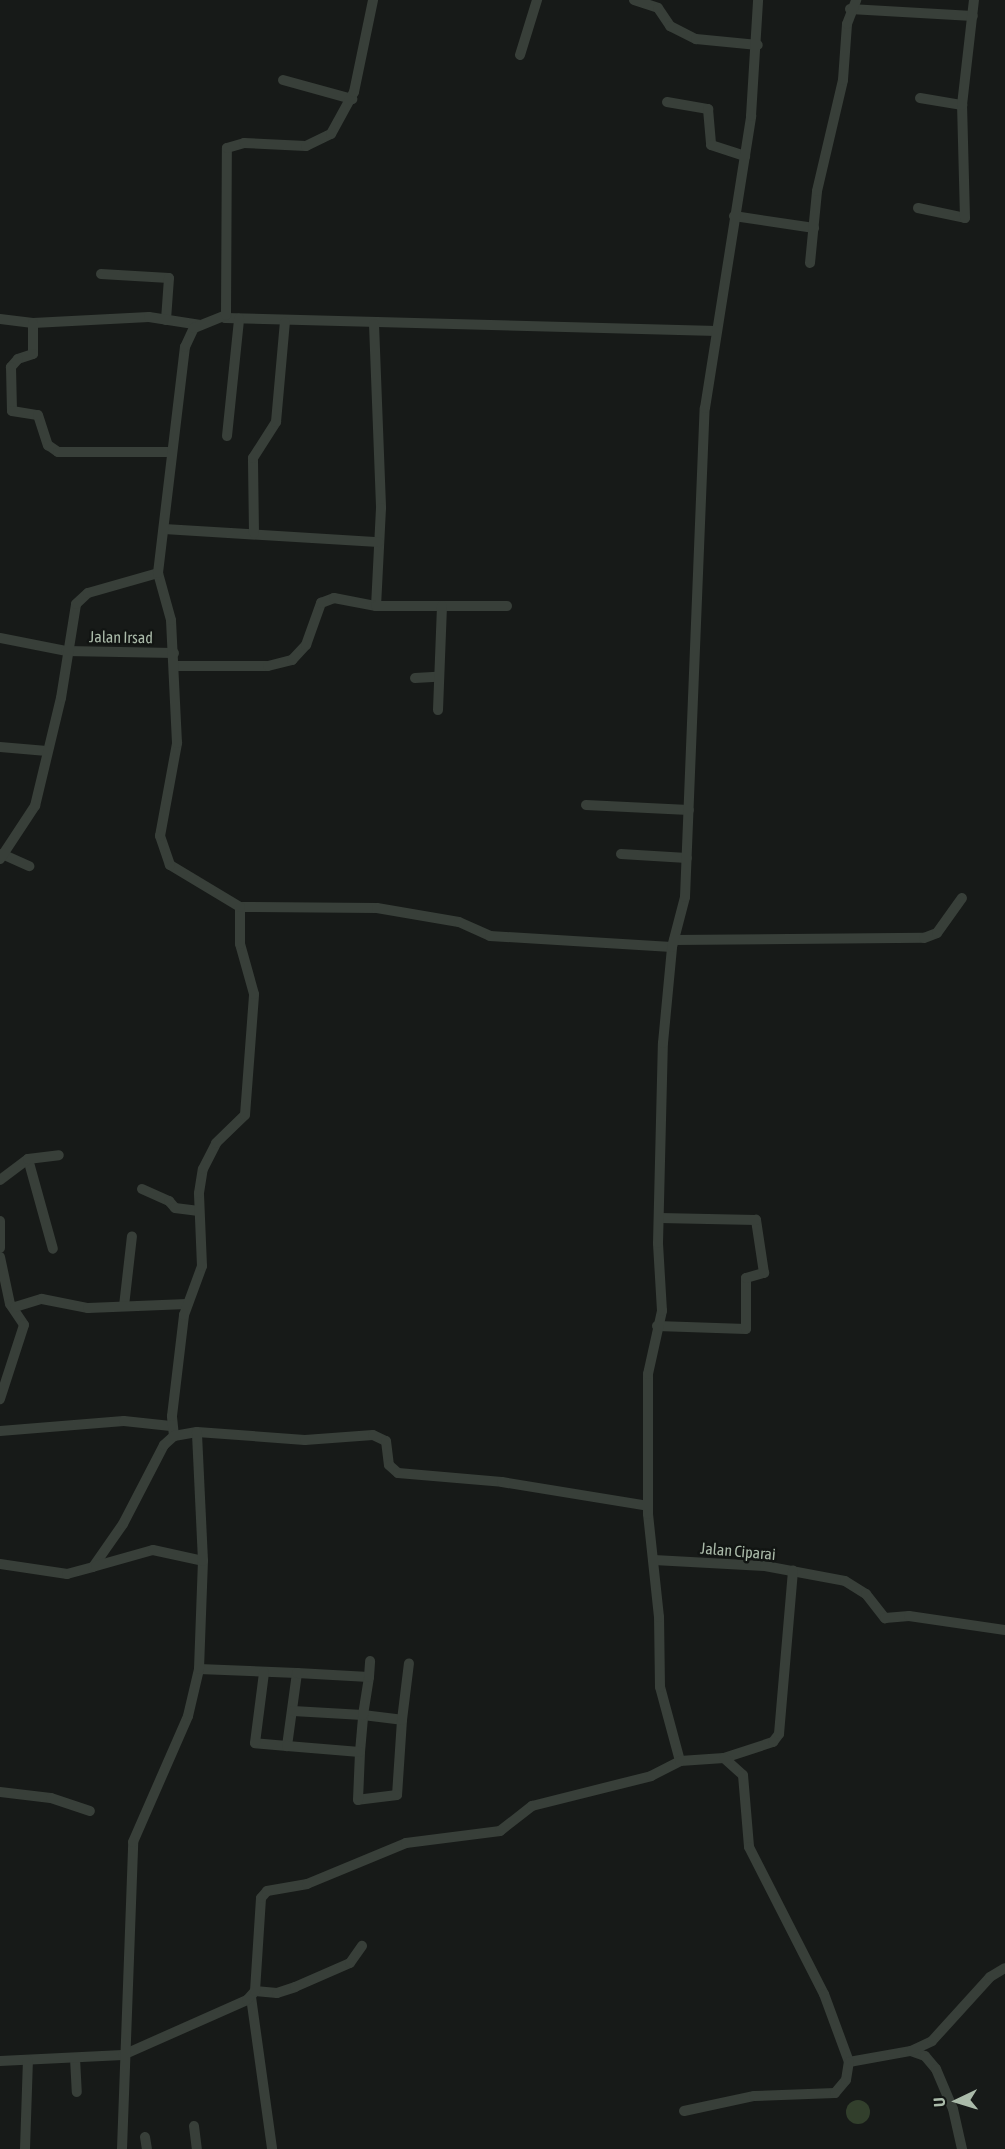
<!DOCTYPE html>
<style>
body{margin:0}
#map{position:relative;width:1005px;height:2149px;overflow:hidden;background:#171a18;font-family:"Asap Condensed",sans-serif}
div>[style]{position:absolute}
.water>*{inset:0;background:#323f2c}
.round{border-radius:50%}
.minor>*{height:10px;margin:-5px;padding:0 5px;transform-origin:5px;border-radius:5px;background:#383f39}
span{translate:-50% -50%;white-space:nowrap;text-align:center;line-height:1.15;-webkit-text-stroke:5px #121513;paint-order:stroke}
.street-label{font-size:16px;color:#aabaa9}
.north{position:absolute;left:927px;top:2071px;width:60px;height:60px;-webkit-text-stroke:4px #121513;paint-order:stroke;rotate:266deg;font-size:16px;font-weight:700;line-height:24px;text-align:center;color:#aabaa9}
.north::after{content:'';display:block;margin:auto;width:21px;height:27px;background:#aabaa9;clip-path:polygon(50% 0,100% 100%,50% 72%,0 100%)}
</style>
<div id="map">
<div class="water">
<i class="round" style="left:846px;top:2100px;width:24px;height:24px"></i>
</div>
<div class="minor">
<i style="left:634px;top:0;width:25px;rotate:18deg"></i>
<i style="left:658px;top:8px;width:22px;rotate:56deg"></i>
<i style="left:670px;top:26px;width:29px;rotate:27deg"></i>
<i style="left:696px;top:39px;width:62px;rotate:5.5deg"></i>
<i style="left:850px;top:9px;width:123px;rotate:3.3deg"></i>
<i style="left:520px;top:55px;width:58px;rotate:-72.8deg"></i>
<i style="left:283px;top:80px;width:72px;rotate:15.4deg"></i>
<i style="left:920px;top:98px;width:43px;rotate:9.5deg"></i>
<i style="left:667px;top:102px;width:42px;rotate:9.7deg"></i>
<i style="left:708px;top:109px;width:36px;rotate:85deg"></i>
<i style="left:711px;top:145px;width:36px;rotate:18deg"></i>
<i style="left:918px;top:208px;width:48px;rotate:12deg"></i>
<i style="left:965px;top:218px;width:113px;rotate:-91.5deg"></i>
<i style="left:962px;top:105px;width:106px;rotate:-83.5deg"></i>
<i style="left:734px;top:216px;width:81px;rotate:8.5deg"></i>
<i style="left:810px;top:263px;width:72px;rotate:-84.4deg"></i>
<i style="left:817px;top:191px;width:114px;rotate:-76.8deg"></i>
<i style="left:843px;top:80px;width:56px;rotate:-85.9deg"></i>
<i style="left:847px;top:24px;width:26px;rotate:-69deg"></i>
<i style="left:101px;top:274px;width:68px;rotate:3.4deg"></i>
<i style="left:169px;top:278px;width:42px;rotate:94.1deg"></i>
<i style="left:225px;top:318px;width:492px;rotate:1.5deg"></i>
<i style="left:0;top:319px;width:33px;rotate:7deg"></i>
<i style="left:33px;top:323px;width:116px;rotate:-3deg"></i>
<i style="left:149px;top:317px;width:52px;rotate:8.9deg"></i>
<i style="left:33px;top:323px;width:31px;rotate:90deg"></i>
<i style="left:33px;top:354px;width:16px;rotate:162deg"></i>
<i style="left:18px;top:359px;width:11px;rotate:131deg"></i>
<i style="left:11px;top:367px;width:44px;rotate:88.7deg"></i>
<i style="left:12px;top:411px;width:26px;rotate:9deg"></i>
<i style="left:38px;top:415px;width:32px;rotate:72deg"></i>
<i style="left:48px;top:445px;width:12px;rotate:35deg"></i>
<i style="left:58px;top:452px;width:113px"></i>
<i style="left:374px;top:324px;width:184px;rotate:87.8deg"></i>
<i style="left:381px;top:508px;width:98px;rotate:92.9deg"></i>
<i style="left:227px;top:436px;width:118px;rotate:-84.1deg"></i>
<i style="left:164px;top:529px;width:215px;rotate:3.5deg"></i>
<i style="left:254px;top:533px;width:75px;rotate:-90.8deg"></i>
<i style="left:253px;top:458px;width:43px;rotate:-57.4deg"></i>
<i style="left:276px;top:422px;width:100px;rotate:-84.9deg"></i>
<i style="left:0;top:638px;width:67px;rotate:11.1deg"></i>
<i style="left:66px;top:651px;width:108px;rotate:1.1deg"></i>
<i style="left:175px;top:666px;width:93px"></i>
<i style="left:268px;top:666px;width:25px;rotate:-14deg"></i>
<i style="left:292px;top:660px;width:21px;rotate:-47deg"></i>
<i style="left:306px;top:645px;width:45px;rotate:-70.3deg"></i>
<i style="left:321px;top:603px;width:14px;rotate:-21deg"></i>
<i style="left:334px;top:598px;width:43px;rotate:10.8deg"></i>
<i style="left:376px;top:606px;width:131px"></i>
<i style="left:415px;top:678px;width:22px;rotate:-3deg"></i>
<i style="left:438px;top:710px;width:104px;rotate:-87.8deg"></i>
<i style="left:0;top:747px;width:47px;rotate:4.9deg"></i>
<i style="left:586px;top:805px;width:103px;rotate:2.8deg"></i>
<i style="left:2px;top:854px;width:30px;rotate:24deg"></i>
<i style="left:621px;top:854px;width:66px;rotate:3.5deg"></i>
<i style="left:0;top:859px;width:64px;rotate:-56.6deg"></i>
<i style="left:35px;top:806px;width:111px;rotate:-76.5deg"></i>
<i style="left:61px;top:698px;width:95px;rotate:-80.9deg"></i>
<i style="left:76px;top:604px;width:16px;rotate:-43deg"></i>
<i style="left:88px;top:593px;width:73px;rotate:-15.9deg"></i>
<i style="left:240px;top:907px;width:137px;rotate:0.4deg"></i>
<i style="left:377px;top:908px;width:83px;rotate:9.7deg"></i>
<i style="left:459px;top:922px;width:34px;rotate:24deg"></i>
<i style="left:490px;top:936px;width:182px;rotate:3.5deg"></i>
<i style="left:674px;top:940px;width:250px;rotate:-0.5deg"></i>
<i style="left:924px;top:938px;width:14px;rotate:-21deg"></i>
<i style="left:937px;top:933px;width:43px;rotate:-54.5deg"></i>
<i style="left:28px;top:1159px;width:93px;rotate:74.5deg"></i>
<i style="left:0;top:1180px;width:35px;rotate:-37deg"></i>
<i style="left:28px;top:1159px;width:31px;rotate:-7deg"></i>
<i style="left:142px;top:1189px;width:30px;rotate:24deg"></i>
<i style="left:169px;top:1201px;width:9px;rotate:49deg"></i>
<i style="left:175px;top:1208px;width:24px;rotate:7deg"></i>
<i style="left:0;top:1221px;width:27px;rotate:90deg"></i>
<i style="left:0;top:1257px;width:48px;rotate:78deg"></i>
<i style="left:10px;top:1304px;width:25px;rotate:56deg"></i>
<i style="left:24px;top:1325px;width:78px;rotate:108deg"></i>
<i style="left:124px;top:1306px;width:70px;rotate:-83.5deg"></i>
<i style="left:15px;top:1307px;width:28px;rotate:-17deg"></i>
<i style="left:42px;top:1299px;width:47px;rotate:11.1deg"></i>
<i style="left:88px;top:1308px;width:99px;rotate:-2.3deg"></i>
<i style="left:657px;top:1326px;width:89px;rotate:1.9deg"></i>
<i style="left:746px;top:1329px;width:51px;rotate:-90deg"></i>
<i style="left:746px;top:1278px;width:19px;rotate:-16deg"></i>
<i style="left:764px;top:1273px;width:54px;rotate:-98.6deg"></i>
<i style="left:756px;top:1220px;width:96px;rotate:-178.8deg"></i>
<i style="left:0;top:1431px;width:124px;rotate:-4.6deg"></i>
<i style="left:124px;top:1421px;width:47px;rotate:6.1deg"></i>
<i style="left:174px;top:1436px;width:20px;rotate:-96deg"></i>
<i style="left:172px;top:1416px;width:102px;rotate:-83.2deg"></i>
<i style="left:184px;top:1315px;width:52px;rotate:-69.8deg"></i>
<i style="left:202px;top:1266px;width:73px;rotate:-92.4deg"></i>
<i style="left:199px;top:1193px;width:24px;rotate:-81deg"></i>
<i style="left:203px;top:1169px;width:29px;rotate:-63deg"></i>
<i style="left:216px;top:1143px;width:40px;rotate:-44deg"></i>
<i style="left:245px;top:1115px;width:121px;rotate:-85.7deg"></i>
<i style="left:254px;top:994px;width:52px;rotate:-105.6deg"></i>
<i style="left:240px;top:944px;width:37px;rotate:-90deg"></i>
<i style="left:240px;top:907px;width:82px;rotate:-149deg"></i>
<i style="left:170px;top:865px;width:31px;rotate:-109deg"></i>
<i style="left:160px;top:836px;width:95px;rotate:-79.6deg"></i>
<i style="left:177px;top:743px;width:123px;rotate:-92.8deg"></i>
<i style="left:171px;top:620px;width:49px;rotate:-105.5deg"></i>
<i style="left:158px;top:573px;width:228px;rotate:-83.2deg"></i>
<i style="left:185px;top:347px;width:21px;rotate:-65deg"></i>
<i style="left:194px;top:328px;width:35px;rotate:-22deg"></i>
<i style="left:226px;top:315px;width:167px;rotate:-89.7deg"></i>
<i style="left:227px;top:148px;width:18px;rotate:-16deg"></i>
<i style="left:244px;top:143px;width:62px;rotate:2.8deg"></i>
<i style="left:306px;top:146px;width:28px;rotate:-26deg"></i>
<i style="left:331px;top:134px;width:48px;rotate:-61.3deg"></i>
<i style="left:354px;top:92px;width:94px;rotate:-78.3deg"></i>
<i style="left:654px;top:1560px;width:111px;rotate:3.1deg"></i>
<i style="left:765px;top:1566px;width:81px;rotate:10.6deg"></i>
<i style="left:845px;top:1581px;width:25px;rotate:32deg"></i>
<i style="left:866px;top:1594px;width:31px;rotate:52deg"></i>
<i style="left:885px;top:1618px;width:24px;rotate:-5deg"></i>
<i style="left:909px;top:1616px;width:97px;rotate:8.3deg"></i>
<i style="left:0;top:1564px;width:68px;rotate:8.5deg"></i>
<i style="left:67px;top:1574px;width:27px;rotate:-15deg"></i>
<i style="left:93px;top:1567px;width:52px;rotate:-55.1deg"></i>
<i style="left:123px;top:1524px;width:89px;rotate:-62.6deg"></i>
<i style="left:164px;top:1445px;width:13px;rotate:-42deg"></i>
<i style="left:174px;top:1436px;width:23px;rotate:-10deg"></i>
<i style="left:197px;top:1432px;width:108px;rotate:4.2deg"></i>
<i style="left:305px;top:1440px;width:68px;rotate:-4.2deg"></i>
<i style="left:373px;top:1435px;width:14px;rotate:25deg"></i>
<i style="left:386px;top:1441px;width:24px;rotate:83deg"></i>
<i style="left:389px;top:1465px;width:12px;rotate:42deg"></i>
<i style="left:398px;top:1473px;width:104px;rotate:4.9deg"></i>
<i style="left:502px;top:1482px;width:148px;rotate:9.3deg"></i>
<i style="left:96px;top:1566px;width:59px;rotate:-15.7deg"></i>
<i style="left:153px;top:1550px;width:51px;rotate:12.4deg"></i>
<i style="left:199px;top:1669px;width:98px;rotate:2.3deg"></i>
<i style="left:297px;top:1673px;width:74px;rotate:97.8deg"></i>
<i style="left:287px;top:1746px;width:32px;rotate:-175deg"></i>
<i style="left:255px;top:1743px;width:71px;rotate:-82.7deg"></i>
<i style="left:297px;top:1673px;width:72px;rotate:3.2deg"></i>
<i style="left:293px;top:1711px;width:70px;rotate:3.3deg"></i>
<i style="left:363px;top:1715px;width:39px;rotate:7deg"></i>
<i style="left:402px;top:1720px;width:75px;rotate:93.8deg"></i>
<i style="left:397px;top:1795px;width:39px;rotate:173deg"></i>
<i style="left:358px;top:1800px;width:48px;rotate:-87.6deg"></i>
<i style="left:360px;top:1752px;width:37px;rotate:-85deg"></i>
<i style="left:363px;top:1715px;width:38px;rotate:-81deg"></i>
<i style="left:369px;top:1677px;width:16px;rotate:-86deg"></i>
<i style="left:402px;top:1720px;width:57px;rotate:-83deg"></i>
<i style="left:287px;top:1746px;width:73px;rotate:4.7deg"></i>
<i style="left:724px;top:1758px;width:52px;rotate:-18.1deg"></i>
<i style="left:773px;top:1742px;width:10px;rotate:-53deg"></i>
<i style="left:779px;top:1734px;width:164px;rotate:-85.1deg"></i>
<i style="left:680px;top:1761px;width:77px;rotate:-105.1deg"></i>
<i style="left:660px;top:1687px;width:70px;rotate:-90.8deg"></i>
<i style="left:659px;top:1617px;width:104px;rotate:-96.1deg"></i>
<i style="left:648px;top:1514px;width:140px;rotate:-90deg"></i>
<i style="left:648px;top:1374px;width:65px;rotate:-77.5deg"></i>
<i style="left:662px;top:1311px;width:68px;rotate:-93.4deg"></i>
<i style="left:658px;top:1243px;width:200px;rotate:-88.6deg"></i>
<i style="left:663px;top:1043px;width:96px;rotate:-84.6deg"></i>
<i style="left:672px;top:947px;width:52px;rotate:-75.4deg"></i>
<i style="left:685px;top:897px;width:489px;rotate:-87.7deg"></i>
<i style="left:705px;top:408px;width:296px;rotate:-81deg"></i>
<i style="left:751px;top:116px;width:116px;rotate:-86.5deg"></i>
<i style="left:0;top:1792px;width:51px;rotate:6.7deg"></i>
<i style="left:51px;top:1798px;width:41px;rotate:18.4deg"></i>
<i style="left:255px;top:1991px;width:22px;rotate:5deg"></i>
<i style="left:277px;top:1993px;width:19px;rotate:-18deg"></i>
<i style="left:295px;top:1987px;width:60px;rotate:-23.6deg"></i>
<i style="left:350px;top:1963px;width:21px;rotate:-55deg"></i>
<i style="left:251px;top:1997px;width:153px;rotate:82.1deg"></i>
<i style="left:911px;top:2051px;width:15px;rotate:20deg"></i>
<i style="left:925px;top:2056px;width:17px;rotate:50deg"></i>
<i style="left:936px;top:2069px;width:43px;rotate:67deg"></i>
<i style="left:953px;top:2109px;width:41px;rotate:77.3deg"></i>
<i style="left:75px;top:2058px;width:34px;rotate:87deg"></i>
<i style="left:0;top:2061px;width:123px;rotate:-2.8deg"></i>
<i style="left:123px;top:2055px;width:136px;rotate:-23.9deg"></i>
<i style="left:247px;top:2000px;width:12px;rotate:-48deg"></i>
<i style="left:255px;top:1991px;width:93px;rotate:-86.3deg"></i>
<i style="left:261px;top:1898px;width:9px;rotate:-49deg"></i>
<i style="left:267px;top:1891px;width:41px;rotate:-9.9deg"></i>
<i style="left:307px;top:1884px;width:107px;rotate:-22.5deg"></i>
<i style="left:406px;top:1843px;width:95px;rotate:-7.3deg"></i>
<i style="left:500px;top:1831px;width:41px;rotate:-38deg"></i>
<i style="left:532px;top:1806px;width:123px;rotate:-14.1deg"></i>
<i style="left:651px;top:1776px;width:33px;rotate:-27deg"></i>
<i style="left:680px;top:1761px;width:44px;rotate:-3.9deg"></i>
<i style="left:724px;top:1758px;width:25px;rotate:42deg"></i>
<i style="left:743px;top:1775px;width:72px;rotate:85.2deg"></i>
<i style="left:749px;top:1847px;width:165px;rotate:63deg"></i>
<i style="left:824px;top:1994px;width:72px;rotate:69.8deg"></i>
<i style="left:849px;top:2062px;width:63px;rotate:-10.1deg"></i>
<i style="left:911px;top:2051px;width:23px;rotate:-25deg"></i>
<i style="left:932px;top:2041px;width:86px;rotate:-47.8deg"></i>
<i style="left:990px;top:1977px;width:17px;rotate:-31deg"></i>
<i style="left:684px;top:2111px;width:72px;rotate:-12.1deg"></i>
<i style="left:754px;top:2096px;width:81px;rotate:-2.1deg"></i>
<i style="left:835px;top:2093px;width:17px;rotate:-50deg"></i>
<i style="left:846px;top:2080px;width:18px;rotate:-81deg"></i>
<i style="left:194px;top:2126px;width:23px;rotate:83deg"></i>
<i style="left:145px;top:2137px;width:12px;rotate:81deg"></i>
<i style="left:25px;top:2149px;width:89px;rotate:-88.1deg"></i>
<i style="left:122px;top:2149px;width:307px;rotate:-87.9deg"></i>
<i style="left:133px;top:1842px;width:137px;rotate:-66.4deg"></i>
<i style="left:188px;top:1716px;width:48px;rotate:-76.8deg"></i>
<i style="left:199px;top:1669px;width:108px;rotate:-87.9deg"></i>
<i style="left:203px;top:1561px;width:129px;rotate:-92.7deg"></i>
</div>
<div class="street-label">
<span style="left:121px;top:637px;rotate:1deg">Jalan Irsad</span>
<span style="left:738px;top:1551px;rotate:5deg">Jalan Ciparai</span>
</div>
<div class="north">U</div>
</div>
